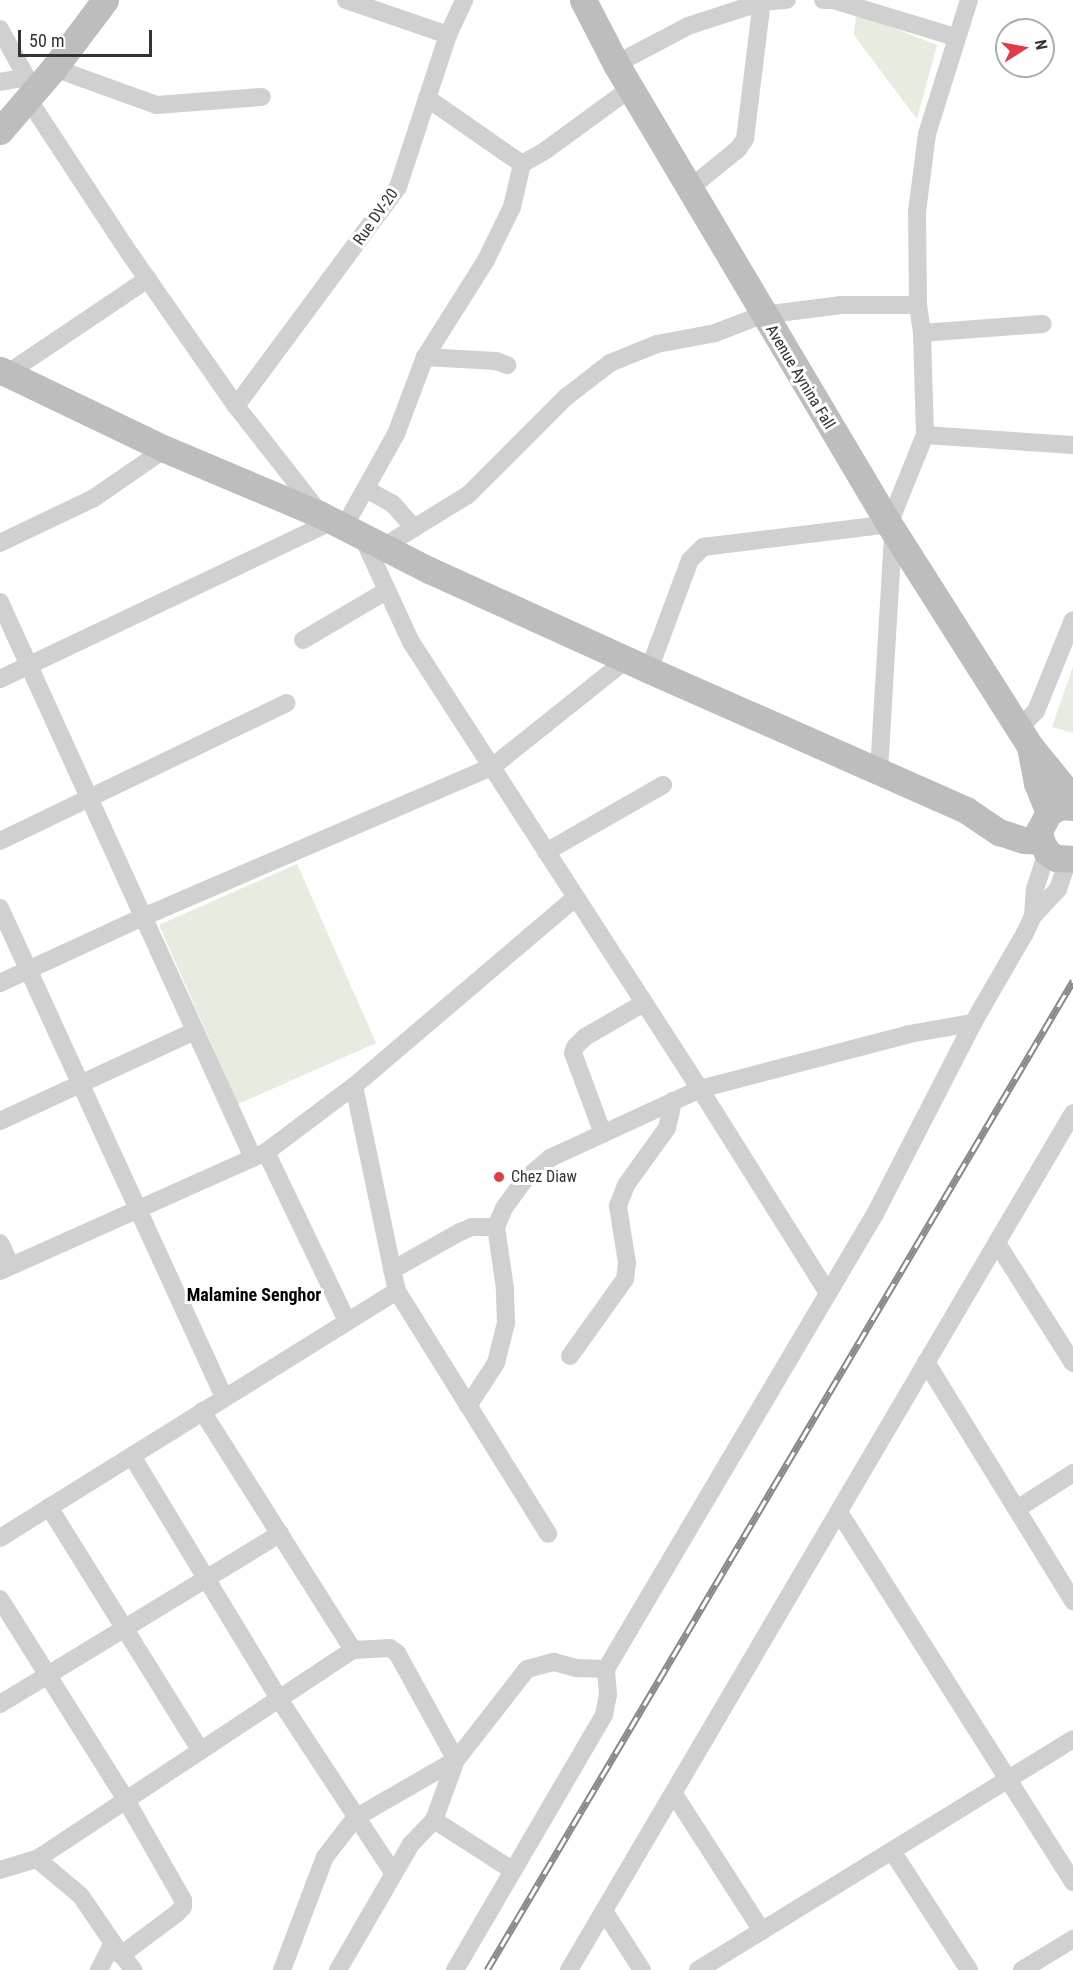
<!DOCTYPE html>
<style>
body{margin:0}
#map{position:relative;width:1073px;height:1970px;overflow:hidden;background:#fff;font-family:"Roboto Condensed",sans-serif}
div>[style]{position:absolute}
.green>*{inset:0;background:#e6ecdf}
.street>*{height:18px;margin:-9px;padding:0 9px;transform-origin:9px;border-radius:9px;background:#d0d0d0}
.secondary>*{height:27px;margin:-13.5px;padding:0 13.5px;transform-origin:13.5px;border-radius:13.5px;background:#bdbdbd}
.rail>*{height:7px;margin-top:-3.5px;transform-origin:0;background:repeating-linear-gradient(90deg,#fff 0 14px,#888 0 28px);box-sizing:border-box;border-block:2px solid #888}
.dots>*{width:16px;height:16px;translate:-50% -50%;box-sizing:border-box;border:3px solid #fff;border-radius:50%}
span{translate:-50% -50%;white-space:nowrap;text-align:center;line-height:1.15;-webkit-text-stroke:6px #fff;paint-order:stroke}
.street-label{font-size:16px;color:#333}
.poi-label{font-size:16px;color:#333}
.left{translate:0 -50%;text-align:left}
.neighbourhood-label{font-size:18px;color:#000;font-weight:700}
.north{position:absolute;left:995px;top:18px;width:60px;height:60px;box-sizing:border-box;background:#fff;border:2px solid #adadad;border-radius:50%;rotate:79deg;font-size:16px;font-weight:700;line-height:24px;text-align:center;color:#333}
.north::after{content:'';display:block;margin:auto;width:21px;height:27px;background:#e63946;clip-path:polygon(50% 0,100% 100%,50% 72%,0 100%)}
.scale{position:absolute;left:18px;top:30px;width:134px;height:27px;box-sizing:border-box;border:3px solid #333;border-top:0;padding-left:8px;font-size:18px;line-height:21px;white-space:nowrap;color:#333;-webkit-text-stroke:4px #fff;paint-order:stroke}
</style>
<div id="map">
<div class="green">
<i style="clip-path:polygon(856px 13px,937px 45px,917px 119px,854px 35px)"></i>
<i style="clip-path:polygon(1073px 667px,1073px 733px,1052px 727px)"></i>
<i style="clip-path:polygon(297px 864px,376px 1043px,238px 1104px,159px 925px)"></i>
</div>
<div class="street">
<i style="left:346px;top:0;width:108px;rotate:18.9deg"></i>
<i style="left:823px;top:0;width:10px"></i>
<i style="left:833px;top:0;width:127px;rotate:16.9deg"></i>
<i style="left:0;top:29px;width:71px;rotate:61.3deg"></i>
<i style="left:616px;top:64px;width:81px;rotate:-27.8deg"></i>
<i style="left:688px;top:26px;width:78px;rotate:-18deg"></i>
<i style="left:762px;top:2px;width:25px;rotate:-5deg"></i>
<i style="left:54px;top:68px;width:109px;rotate:19.8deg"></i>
<i style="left:157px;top:105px;width:105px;rotate:-4.4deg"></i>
<i style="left:0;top:82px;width:27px;rotate:-10deg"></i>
<i style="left:427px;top:98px;width:116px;rotate:34.8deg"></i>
<i style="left:28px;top:99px;width:186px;rotate:56.7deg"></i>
<i style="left:130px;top:254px;width:185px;rotate:55.1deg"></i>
<i style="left:236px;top:406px;width:135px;rotate:51.9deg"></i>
<i style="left:690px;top:188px;width:62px;rotate:-39.1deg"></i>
<i style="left:738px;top:149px;width:12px;rotate:-55deg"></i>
<i style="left:745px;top:139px;width:140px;rotate:-83deg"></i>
<i style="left:922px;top:333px;width:121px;rotate:-4.3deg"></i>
<i style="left:425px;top:357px;width:71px;rotate:3.2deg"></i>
<i style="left:496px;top:361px;width:12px;rotate:20deg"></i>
<i style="left:2px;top:377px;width:176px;rotate:-33.9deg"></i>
<i style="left:236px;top:406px;width:272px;rotate:-53.5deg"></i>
<i style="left:398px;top:187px;width:160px;rotate:-71.8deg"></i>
<i style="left:448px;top:35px;width:38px;rotate:-65deg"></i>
<i style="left:925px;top:435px;width:148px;rotate:3.9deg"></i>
<i style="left:366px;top:489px;width:31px;rotate:29deg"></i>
<i style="left:393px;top:504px;width:32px;rotate:49deg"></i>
<i style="left:344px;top:527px;width:107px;rotate:-60.8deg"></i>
<i style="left:396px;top:434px;width:82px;rotate:-69.4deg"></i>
<i style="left:425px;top:357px;width:115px;rotate:-57.8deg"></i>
<i style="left:486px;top:260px;width:59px;rotate:-63.9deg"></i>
<i style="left:512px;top:207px;width:44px;rotate:-76.9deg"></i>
<i style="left:522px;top:164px;width:28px;rotate:-30deg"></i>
<i style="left:546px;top:150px;width:105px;rotate:-36.1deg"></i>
<i style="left:362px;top:536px;width:117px;rotate:65.2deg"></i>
<i style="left:411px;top:642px;width:532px;rotate:57.12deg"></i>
<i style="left:700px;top:1089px;width:241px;rotate:57.9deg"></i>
<i style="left:0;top:543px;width:104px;rotate:-25.6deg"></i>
<i style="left:94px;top:498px;width:86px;rotate:-34.6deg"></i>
<i style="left:383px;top:547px;width:100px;rotate:-31.5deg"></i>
<i style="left:468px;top:495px;width:139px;rotate:-45deg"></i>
<i style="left:566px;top:397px;width:56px;rotate:-37.7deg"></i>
<i style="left:610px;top:363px;width:51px;rotate:-22deg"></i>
<i style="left:657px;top:344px;width:59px;rotate:-10.7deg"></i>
<i style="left:715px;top:333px;width:50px;rotate:-21deg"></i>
<i style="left:762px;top:315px;width:80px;rotate:-7.2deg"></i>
<i style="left:841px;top:305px;width:77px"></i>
<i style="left:0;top:602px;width:611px;rotate:65.53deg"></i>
<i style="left:303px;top:640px;width:96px;rotate:-30.6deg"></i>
<i style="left:649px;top:670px;width:117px;rotate:-69.6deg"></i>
<i style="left:690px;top:560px;width:18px;rotate:-45deg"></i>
<i style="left:703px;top:547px;width:187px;rotate:-7deg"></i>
<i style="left:889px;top:524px;width:96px;rotate:-68deg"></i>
<i style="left:925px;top:435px;width:102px;rotate:-91.7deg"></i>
<i style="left:922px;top:333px;width:28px;rotate:-98deg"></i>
<i style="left:918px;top:305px;width:93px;rotate:-90.6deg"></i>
<i style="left:917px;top:212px;width:79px;rotate:-82.7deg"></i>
<i style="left:927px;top:134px;width:140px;rotate:-72.6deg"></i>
<i style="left:0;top:679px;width:369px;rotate:-25.4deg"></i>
<i style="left:1019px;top:728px;width:24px;rotate:-45deg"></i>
<i style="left:1036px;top:711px;width:98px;rotate:-67.9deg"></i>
<i style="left:879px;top:771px;width:239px;rotate:-86.6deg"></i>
<i style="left:0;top:841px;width:318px;rotate:-25.7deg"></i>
<i style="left:546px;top:852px;width:135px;rotate:-29.8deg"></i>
<i style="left:0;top:908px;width:538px;rotate:65.39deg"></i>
<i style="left:1033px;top:916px;width:37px;rotate:-47deg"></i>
<i style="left:1058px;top:889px;width:31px;rotate:-71deg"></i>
<i style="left:0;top:983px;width:157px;rotate:-24.8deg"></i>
<i style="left:143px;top:917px;width:380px;rotate:-23.3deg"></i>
<i style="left:492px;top:767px;width:171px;rotate:-38.6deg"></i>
<i style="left:354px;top:1086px;width:209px;rotate:78.2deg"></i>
<i style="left:397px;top:1291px;width:286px;rotate:58.1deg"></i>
<i style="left:0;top:1121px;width:215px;rotate:-24.8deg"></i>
<i style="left:603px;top:1134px;width:86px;rotate:-110.3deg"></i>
<i style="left:573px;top:1053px;width:6px;rotate:-72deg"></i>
<i style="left:575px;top:1047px;width:14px;rotate:-45deg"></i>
<i style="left:585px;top:1037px;width:68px;rotate:-30deg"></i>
<i style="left:266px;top:1152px;width:187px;rotate:64.4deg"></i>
<i style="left:0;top:1243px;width:25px;rotate:64deg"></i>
<i style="left:997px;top:1243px;width:142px;rotate:57.7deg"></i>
<i style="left:392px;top:1270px;width:78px;rotate:-29.2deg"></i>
<i style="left:460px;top:1232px;width:13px;rotate:-23deg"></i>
<i style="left:472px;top:1227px;width:24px"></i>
<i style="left:0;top:1271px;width:291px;rotate:-24.1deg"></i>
<i style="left:266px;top:1152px;width:110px;rotate:-36.9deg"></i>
<i style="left:354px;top:1086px;width:290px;rotate:-40.4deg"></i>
<i style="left:570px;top:1356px;width:95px;rotate:-54.5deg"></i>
<i style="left:625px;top:1279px;width:16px;rotate:-83deg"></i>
<i style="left:627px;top:1263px;width:58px;rotate:-99deg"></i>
<i style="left:618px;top:1206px;width:22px;rotate:-69deg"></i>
<i style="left:626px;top:1185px;width:70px;rotate:-54.3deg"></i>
<i style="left:667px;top:1128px;width:28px;rotate:-77deg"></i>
<i style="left:926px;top:1362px;width:281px;rotate:58.4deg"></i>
<i style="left:468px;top:1406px;width:51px;rotate:-56.9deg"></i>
<i style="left:496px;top:1363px;width:41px;rotate:-76deg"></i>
<i style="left:506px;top:1323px;width:35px;rotate:-92deg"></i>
<i style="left:505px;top:1288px;width:62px;rotate:-98.4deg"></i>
<i style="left:496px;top:1227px;width:21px;rotate:-67deg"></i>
<i style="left:504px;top:1208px;width:34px;rotate:-54deg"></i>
<i style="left:524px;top:1180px;width:34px;rotate:-40deg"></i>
<i style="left:550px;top:1158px;width:165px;rotate:-24.7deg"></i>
<i style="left:700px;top:1089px;width:216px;rotate:-14.7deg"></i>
<i style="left:909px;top:1034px;width:65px;rotate:-9.8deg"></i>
<i style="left:202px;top:1411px;width:283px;rotate:57.7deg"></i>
<i style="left:132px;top:1456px;width:284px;rotate:58.8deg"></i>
<i style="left:279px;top:1699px;width:209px;rotate:56.7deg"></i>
<i style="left:49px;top:1507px;width:287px;rotate:58.1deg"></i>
<i style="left:1017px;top:1509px;width:67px;rotate:-32.7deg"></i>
<i style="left:839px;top:1512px;width:438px;rotate:57.7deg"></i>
<i style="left:0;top:1538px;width:468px;rotate:-31.9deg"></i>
<i style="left:0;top:1599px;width:237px;rotate:57.9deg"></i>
<i style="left:126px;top:1800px;width:115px;rotate:60.3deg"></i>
<i style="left:183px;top:1900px;width:7px;rotate:90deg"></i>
<i style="left:183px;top:1907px;width:10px;rotate:135deg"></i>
<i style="left:176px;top:1914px;width:69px;rotate:143.3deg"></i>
<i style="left:0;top:1704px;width:328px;rotate:-31.3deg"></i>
<i style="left:674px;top:1794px;width:163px;rotate:57.3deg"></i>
<i style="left:892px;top:1851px;width:142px;rotate:57.1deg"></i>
<i style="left:37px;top:1859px;width:57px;rotate:40.1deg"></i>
<i style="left:81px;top:1896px;width:57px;rotate:55.8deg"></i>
<i style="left:0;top:1870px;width:39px;rotate:-17deg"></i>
<i style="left:37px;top:1859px;width:379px;rotate:-33.5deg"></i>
<i style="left:353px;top:1650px;width:37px;rotate:-3deg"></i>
<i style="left:390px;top:1648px;width:9px;rotate:36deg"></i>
<i style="left:397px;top:1653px;width:122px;rotate:61.1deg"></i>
<i style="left:456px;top:1760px;width:64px;rotate:110.1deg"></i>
<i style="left:604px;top:1911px;width:70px;rotate:57.2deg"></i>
<i style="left:99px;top:1970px;width:30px;rotate:-63deg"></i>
<i style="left:113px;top:1943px;width:34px;rotate:53deg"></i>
<i style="left:282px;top:1970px;width:121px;rotate:-69.2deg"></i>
<i style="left:325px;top:1857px;width:49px;rotate:-52.4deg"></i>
<i style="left:355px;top:1818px;width:116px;rotate:-29.9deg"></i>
<i style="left:456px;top:1760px;width:115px;rotate:-52deg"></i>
<i style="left:527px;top:1669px;width:28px;rotate:-15deg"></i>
<i style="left:554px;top:1662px;width:23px;rotate:15deg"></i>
<i style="left:576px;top:1668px;width:30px;rotate:2deg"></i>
<i style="left:338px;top:1970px;width:146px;rotate:-59.9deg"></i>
<i style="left:411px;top:1844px;width:33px;rotate:-46deg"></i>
<i style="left:434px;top:1820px;width:93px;rotate:32.7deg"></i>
<i style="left:455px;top:1970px;width:295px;rotate:-59.7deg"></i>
<i style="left:604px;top:1715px;width:21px;rotate:-79deg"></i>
<i style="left:608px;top:1694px;width:25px;rotate:-95deg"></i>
<i style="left:606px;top:1669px;width:529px;rotate:-59.41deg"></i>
<i style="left:875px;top:1214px;width:215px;rotate:-62.8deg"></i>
<i style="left:973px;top:1023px;width:104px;rotate:-60deg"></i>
<i style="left:1025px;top:933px;width:19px;rotate:-65deg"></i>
<i style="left:1033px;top:916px;width:27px;rotate:-86deg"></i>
<i style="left:1035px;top:889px;width:39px;rotate:-72deg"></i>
<i style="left:569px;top:1970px;width:994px;rotate:-59.54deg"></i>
<i style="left:698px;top:1970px;width:440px;rotate:-31.6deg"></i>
<i style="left:1022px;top:1970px;width:60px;rotate:-31.3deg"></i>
</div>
<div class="secondary">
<i style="left:583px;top:0;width:72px;rotate:62.7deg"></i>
<i style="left:616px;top:64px;width:535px;rotate:59.31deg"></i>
<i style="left:889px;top:524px;width:263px;rotate:57.6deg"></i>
<i style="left:1030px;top:746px;width:55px;rotate:50.9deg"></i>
<i style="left:1065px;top:789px;width:18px;rotate:63deg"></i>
<i style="left:0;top:131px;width:83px;rotate:-49.4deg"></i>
<i style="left:54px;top:68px;width:85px;rotate:-53.1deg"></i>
<i style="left:0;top:370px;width:183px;rotate:25.6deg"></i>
<i style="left:165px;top:449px;width:169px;rotate:22.9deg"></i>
<i style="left:321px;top:515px;width:121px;rotate:27deg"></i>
<i style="left:429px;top:570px;width:242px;rotate:24.4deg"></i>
<i style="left:649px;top:670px;width:347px;rotate:23.8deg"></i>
<i style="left:966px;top:810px;width:40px;rotate:34deg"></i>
<i style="left:999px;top:832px;width:26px;rotate:18deg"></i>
<i style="left:1024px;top:840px;width:17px;rotate:3deg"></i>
<i style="left:1030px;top:747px;width:37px;rotate:79deg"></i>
<i style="left:1037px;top:783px;width:31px;rotate:68deg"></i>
<i style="left:1073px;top:807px;width:12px;rotate:-175deg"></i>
<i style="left:1061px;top:806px;width:13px;rotate:153deg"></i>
<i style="left:1049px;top:812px;width:21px;rotate:118deg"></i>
<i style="left:1039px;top:831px;width:10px;rotate:79deg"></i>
<i style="left:1041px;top:841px;width:13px;rotate:61deg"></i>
<i style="left:1047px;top:852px;width:11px;rotate:34deg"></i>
<i style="left:1056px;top:858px;width:17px;rotate:3deg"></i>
</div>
<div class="rail">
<i style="left:487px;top:1970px;width:1150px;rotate:-59.35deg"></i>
</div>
<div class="dots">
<i style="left:499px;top:1177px;background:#e63946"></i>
</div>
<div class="street-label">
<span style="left:376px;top:217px;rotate:-55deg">Rue DV-20</span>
<span style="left:800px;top:377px;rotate:59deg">Avenue Aynina Fall</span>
</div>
<div class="poi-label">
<span class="left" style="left:511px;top:1177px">Chez Diaw</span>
</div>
<div class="neighbourhood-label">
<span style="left:254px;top:1295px">Malamine Senghor</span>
</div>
<div class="north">N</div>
<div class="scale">50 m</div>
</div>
